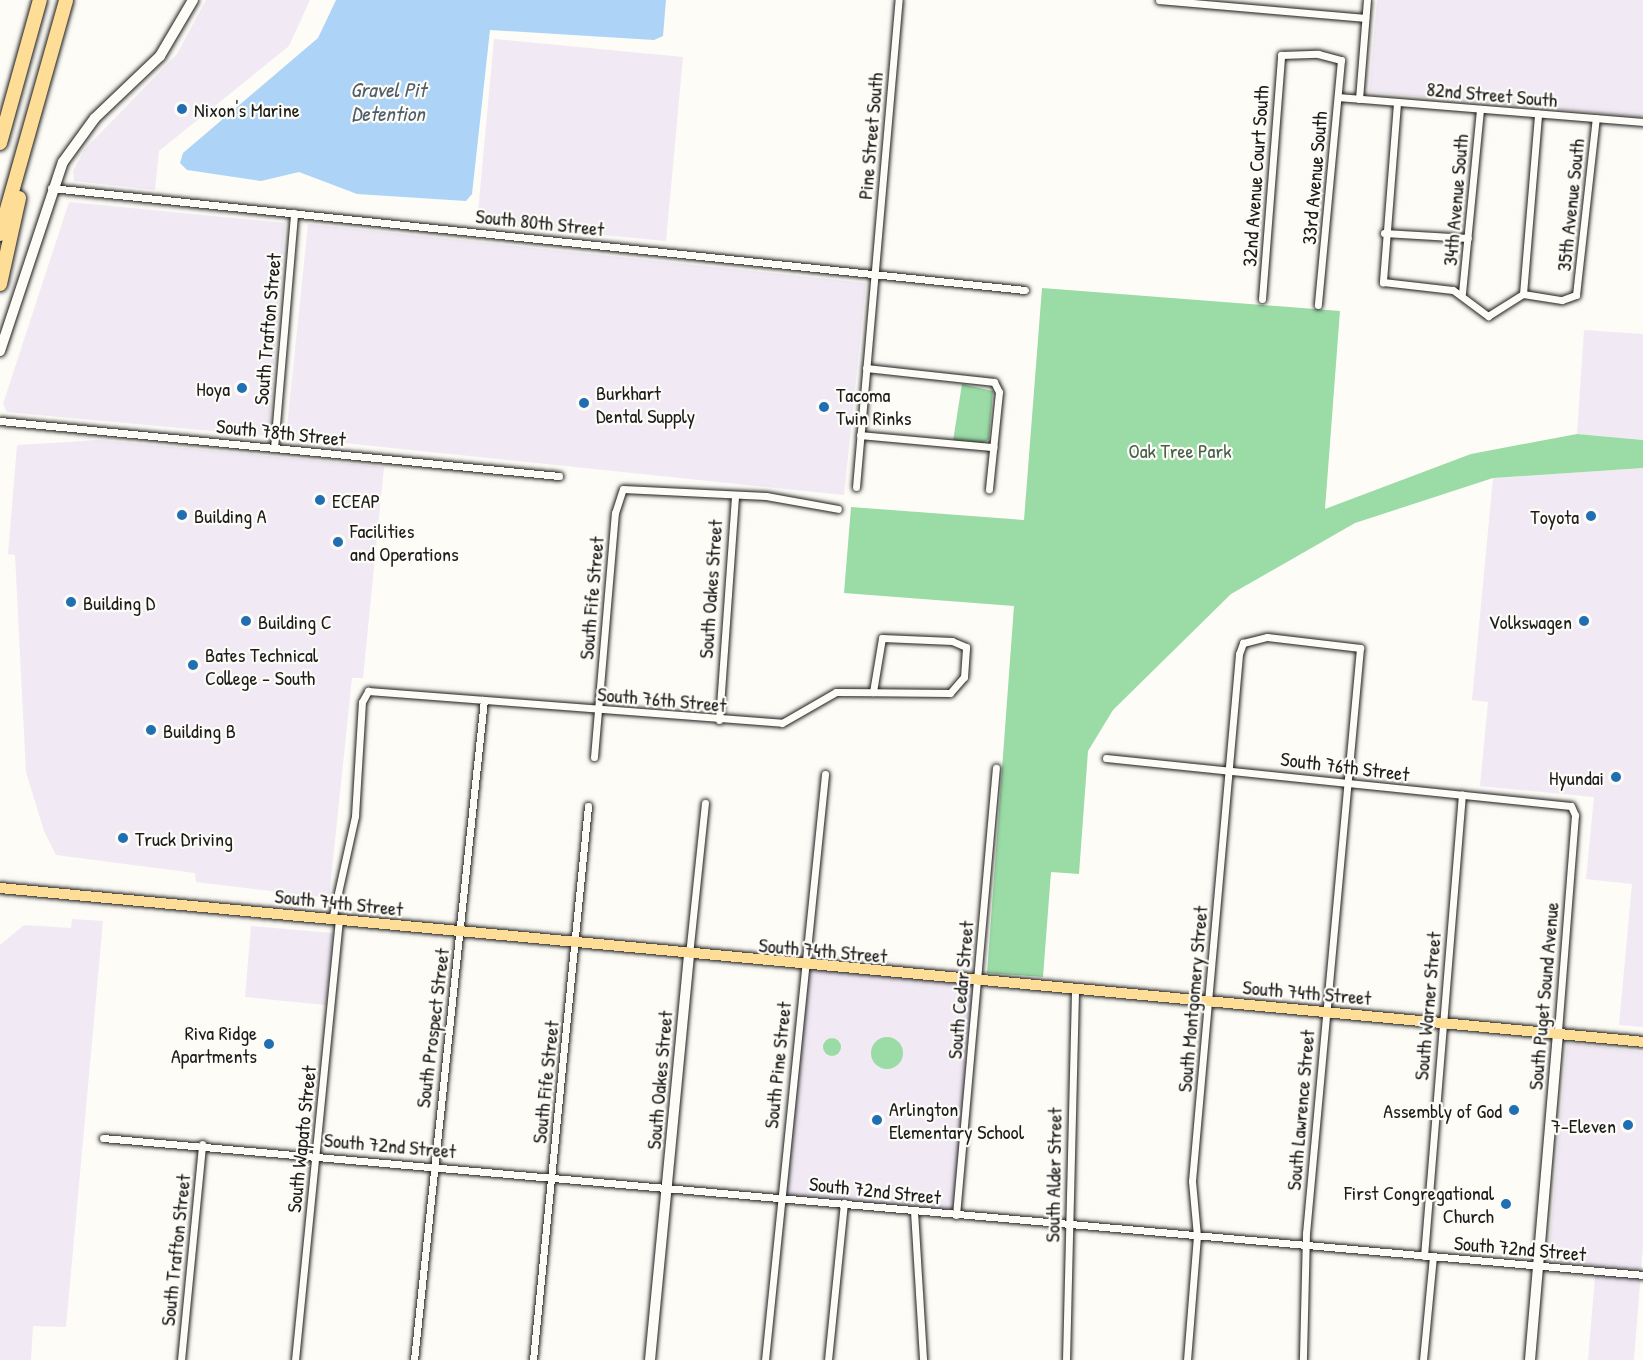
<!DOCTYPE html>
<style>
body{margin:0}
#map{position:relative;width:1643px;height:1360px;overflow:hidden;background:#fdfcf7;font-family:"Patrick Hand",sans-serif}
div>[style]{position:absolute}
.built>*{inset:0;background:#f1e9f3}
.green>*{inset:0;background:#9adba6}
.round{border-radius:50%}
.water>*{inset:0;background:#add4f7}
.roads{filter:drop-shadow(0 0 2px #1c1c1c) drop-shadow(0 0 2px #1c1c1c)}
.street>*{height:7px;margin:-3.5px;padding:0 3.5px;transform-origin:3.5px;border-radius:3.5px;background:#fdfcf7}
.secondary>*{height:10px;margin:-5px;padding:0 5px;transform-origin:5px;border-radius:5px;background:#fdfcf7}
.primary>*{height:10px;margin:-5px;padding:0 5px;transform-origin:5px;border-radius:5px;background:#fedd96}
.highway>*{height:14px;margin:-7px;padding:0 7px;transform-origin:7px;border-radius:7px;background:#fedd96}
.dots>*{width:16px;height:16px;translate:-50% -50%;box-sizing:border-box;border:3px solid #fdfcf7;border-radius:50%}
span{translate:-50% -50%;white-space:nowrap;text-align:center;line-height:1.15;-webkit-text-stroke:4.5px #fdfcf7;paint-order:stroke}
.street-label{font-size:20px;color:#1c1c1c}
.poi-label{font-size:20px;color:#1c1c1c}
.left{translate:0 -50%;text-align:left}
.right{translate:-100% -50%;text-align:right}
.park-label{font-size:20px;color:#485f4c}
.water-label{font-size:21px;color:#4f5c69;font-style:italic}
</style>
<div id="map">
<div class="built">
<i style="clip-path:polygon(206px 0,310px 0,289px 46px,159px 151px,155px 190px,74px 181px,73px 171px,85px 149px,177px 54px)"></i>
<i style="clip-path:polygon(1377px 0,1643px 0,1643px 117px,1369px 92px)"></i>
<i style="clip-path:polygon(494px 39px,683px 57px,666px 241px,477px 223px)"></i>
<i style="clip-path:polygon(69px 202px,285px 223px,268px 436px,7px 412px,3px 404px)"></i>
<i style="clip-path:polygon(308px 224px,866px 283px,844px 495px,286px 437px)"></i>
<i style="clip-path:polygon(1584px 330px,1643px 334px,1643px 440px,1577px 434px)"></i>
<i style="clip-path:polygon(99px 440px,384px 467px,363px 678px,352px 678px,329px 898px,196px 882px,195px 873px,56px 855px,44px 831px,26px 772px,15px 555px,8px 554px,17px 445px)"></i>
<i style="clip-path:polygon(1643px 468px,1643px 1027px,1619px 1025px,1632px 884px,1586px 879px,1594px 797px,1480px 786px,1488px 702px,1472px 700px,1493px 478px)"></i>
<i style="clip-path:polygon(72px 919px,103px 921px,66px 1327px,33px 1326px,31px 1360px,0 1360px,0 945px,24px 925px,71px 928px)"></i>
<i style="clip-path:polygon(251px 926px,333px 933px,326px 1005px,245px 997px)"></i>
<i style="clip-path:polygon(803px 967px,977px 982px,956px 1215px,780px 1197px)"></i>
<i style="clip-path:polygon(1567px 1043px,1643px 1052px,1643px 1246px,1634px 1360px,1588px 1360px,1596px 1265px,1548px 1261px)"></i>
</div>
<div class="green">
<i style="clip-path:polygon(1042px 288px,1340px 311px,1325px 509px,1471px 454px,1577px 434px,1643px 440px,1643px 468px,1493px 478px,1355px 523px,1231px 594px,1113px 710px,1088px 751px,1079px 874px,1051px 872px,1043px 977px,987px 973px,1014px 606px,844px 593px,851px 507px,1024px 520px)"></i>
<i style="clip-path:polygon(962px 384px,993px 391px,989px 439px,982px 444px,953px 441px)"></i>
<i class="round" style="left:871px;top:1037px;width:32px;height:32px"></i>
<i class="round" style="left:823px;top:1038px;width:18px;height:18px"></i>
</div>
<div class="water">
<i style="clip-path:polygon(336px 0,666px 0,663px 36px,654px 40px,490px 30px,472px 194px,466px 201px,357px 194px,299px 172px,261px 181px,187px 170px,180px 163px,183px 153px,318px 38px)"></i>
</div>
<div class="roads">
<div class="street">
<i style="left:1159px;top:0;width:207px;rotate:5deg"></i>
<i style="left:1338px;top:97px;width:306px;rotate:4.7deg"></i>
<i style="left:1359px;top:99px;width:99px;rotate:-85.4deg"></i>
<i style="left:1397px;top:103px;width:180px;rotate:94.5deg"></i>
<i style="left:1383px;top:282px;width:70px;rotate:6.5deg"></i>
<i style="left:1453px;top:290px;width:44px;rotate:36.6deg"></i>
<i style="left:1488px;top:316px;width:41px;rotate:-32.2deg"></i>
<i style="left:1523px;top:294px;width:39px;rotate:9deg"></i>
<i style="left:1562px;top:300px;width:15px;rotate:-20deg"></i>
<i style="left:1576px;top:295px;width:178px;rotate:-83.6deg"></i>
<i style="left:51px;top:188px;width:979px;rotate:5.98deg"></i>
<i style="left:1384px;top:233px;width:84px;rotate:3.4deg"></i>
<i style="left:1462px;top:293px;width:185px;rotate:-84.4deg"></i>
<i style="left:1523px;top:294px;width:181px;rotate:-85.2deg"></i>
<i style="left:1262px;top:299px;width:245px;rotate:-85.5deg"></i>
<i style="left:1281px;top:55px;width:37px;rotate:-2deg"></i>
<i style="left:1318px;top:54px;width:24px;rotate:15deg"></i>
<i style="left:1341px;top:60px;width:246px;rotate:95.4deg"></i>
<i style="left:866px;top:368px;width:129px;rotate:6.2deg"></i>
<i style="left:994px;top:382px;width:11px;rotate:63deg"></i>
<i style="left:999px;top:392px;width:98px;rotate:95.9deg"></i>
<i style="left:0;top:421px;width:562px;rotate:5.62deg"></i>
<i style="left:860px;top:435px;width:134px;rotate:5.2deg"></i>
<i style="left:274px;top:448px;width:236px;rotate:-85.1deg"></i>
<i style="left:856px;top:487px;width:489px;rotate:-85deg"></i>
<i style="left:719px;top:720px;width:224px;rotate:-85.9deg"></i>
<i style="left:594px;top:757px;width:245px;rotate:-85.1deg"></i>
<i style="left:615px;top:513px;width:25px;rotate:-72deg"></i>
<i style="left:623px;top:489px;width:143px;rotate:2.8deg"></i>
<i style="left:766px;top:496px;width:73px;rotate:10.2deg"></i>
<i style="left:1106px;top:758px;width:467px;rotate:5.9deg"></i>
<i style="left:1571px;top:806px;width:10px;rotate:66deg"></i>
<i style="left:1575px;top:815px;width:218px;rotate:94.5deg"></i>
<i style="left:332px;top:920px;width:107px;rotate:-77.5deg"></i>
<i style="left:355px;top:816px;width:114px;rotate:-86.5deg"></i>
<i style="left:362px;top:702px;width:13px;rotate:-61deg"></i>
<i style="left:368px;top:691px;width:415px;rotate:4.4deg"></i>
<i style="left:782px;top:723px;width:62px;rotate:-29.9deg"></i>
<i style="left:836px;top:692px;width:114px;rotate:0.5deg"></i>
<i style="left:950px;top:693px;width:21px;rotate:-49deg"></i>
<i style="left:964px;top:677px;width:30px;rotate:-86deg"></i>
<i style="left:966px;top:647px;width:15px;rotate:-157deg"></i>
<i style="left:952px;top:641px;width:70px;rotate:-177.5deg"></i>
<i style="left:882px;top:638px;width:55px;rotate:99.5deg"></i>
<i style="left:689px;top:955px;width:153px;rotate:-84deg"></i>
<i style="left:103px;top:1138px;width:1546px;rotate:5.08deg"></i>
<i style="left:914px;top:1211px;width:149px;rotate:86.5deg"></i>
<i style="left:956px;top:1215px;width:449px;rotate:-84.9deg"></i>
<i style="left:1424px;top:1256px;width:463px;rotate:-85.3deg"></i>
<i style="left:181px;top:1360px;width:217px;rotate:-84.4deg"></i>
<i style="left:295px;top:1360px;width:442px;rotate:-84.3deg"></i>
<i style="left:414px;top:1360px;width:664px;rotate:-83.95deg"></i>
<i style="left:533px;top:1360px;width:557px;rotate:-84.33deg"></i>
<i style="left:765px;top:1360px;width:589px;rotate:-84.15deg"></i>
<i style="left:828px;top:1360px;width:158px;rotate:-84.2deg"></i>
<i style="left:1066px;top:1360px;width:370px;rotate:-88.6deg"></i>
<i style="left:1187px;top:1360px;width:124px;rotate:-85.4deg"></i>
<i style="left:1197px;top:1236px;width:55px;rotate:-95.2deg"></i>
<i style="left:1192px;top:1181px;width:529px;rotate:-84.9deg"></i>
<i style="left:1239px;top:654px;width:12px;rotate:-70deg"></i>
<i style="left:1243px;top:643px;width:25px;rotate:-14deg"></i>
<i style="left:1267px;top:637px;width:94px;rotate:6.7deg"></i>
<i style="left:1360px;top:648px;width:587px;rotate:95.27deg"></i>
<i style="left:1306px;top:1233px;width:127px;rotate:91.4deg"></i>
<i style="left:1423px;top:1360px;width:103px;rotate:-84.5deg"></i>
</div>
<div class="secondary">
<i style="left:0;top:351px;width:199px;rotate:-71.6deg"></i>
<i style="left:63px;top:162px;width:54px;rotate:-54deg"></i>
<i style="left:95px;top:118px;width:90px;rotate:-43.6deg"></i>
<i style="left:160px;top:56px;width:65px;rotate:-59.5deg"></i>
<i style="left:650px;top:1360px;width:407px;rotate:-84.5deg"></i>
<i style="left:1530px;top:1360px;width:329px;rotate:-85.1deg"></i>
</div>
<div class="primary">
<i style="left:0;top:888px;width:1650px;rotate:5.35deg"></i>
</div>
<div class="highway">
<i style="left:0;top:143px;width:148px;rotate:-74.4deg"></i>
<i style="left:0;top:234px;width:243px;rotate:-74.2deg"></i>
<i style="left:0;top:284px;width:88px;rotate:-77.5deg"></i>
</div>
</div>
<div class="dots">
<i style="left:182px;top:109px;background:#1f6fb2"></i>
<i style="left:242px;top:388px;background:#1f6fb2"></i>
<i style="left:584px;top:403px;background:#1f6fb2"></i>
<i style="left:824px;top:407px;background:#1f6fb2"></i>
<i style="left:320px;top:500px;background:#1f6fb2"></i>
<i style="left:182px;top:515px;background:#1f6fb2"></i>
<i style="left:1591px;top:516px;background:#1f6fb2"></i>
<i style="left:338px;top:542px;background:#1f6fb2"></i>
<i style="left:71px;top:602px;background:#1f6fb2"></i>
<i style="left:246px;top:621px;background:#1f6fb2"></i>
<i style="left:1584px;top:621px;background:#1f6fb2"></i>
<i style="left:193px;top:665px;background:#1f6fb2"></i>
<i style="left:151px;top:730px;background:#1f6fb2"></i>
<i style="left:1616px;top:777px;background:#1f6fb2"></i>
<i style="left:123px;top:838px;background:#1f6fb2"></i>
<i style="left:269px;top:1044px;background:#1f6fb2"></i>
<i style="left:1514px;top:1110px;background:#1f6fb2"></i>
<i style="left:877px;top:1120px;background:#1f6fb2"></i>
<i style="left:1628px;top:1125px;background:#1f6fb2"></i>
<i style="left:1506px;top:1204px;background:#1f6fb2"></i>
</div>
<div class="street-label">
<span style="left:1492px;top:94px;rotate:5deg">82nd Street South</span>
<span style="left:870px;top:136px;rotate:-85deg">Pine Street South</span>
<span style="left:1255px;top:176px;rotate:-86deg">32nd Avenue Court South</span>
<span style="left:1314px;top:178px;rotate:-85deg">33rd Avenue South</span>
<span style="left:1455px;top:200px;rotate:-85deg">34th Avenue South</span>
<span style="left:1570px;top:205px;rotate:-84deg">35th Avenue South</span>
<span style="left:540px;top:222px;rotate:6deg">South 80th Street</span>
<span style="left:267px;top:329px;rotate:-85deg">South Trafton Street</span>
<span style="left:281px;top:432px;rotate:6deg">South 78th Street</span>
<span style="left:710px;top:589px;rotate:-86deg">South Oakes Street</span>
<span style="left:591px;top:598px;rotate:-85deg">South Fife Street</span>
<span style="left:662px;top:699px;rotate:5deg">South 76th Street</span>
<span style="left:1345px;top:766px;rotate:7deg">South 76th Street</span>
<span style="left:339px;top:902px;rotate:6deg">South 74th Street</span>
<span style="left:823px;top:950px;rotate:5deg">South 74th Street</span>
<span style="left:960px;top:990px;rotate:-85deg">South Cedar Street</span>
<span style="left:1307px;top:992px;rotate:5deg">South 74th Street</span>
<span style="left:1543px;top:996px;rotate:-85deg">South Puget Sound Avenue</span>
<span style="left:1192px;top:999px;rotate:-85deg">South Montgomery Street</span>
<span style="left:1427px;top:1006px;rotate:-85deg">South Warner Street</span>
<span style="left:432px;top:1028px;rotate:-83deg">South Prospect Street</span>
<span style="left:777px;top:1065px;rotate:-84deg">South Pine Street</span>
<span style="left:659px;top:1080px;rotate:-85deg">South Oakes Street</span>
<span style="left:545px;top:1082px;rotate:-84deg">South Fife Street</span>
<span style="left:1300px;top:1110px;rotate:-85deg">South Lawrence Street</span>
<span style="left:301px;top:1139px;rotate:-84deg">South Wapato Street</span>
<span style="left:390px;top:1145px;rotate:5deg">South 72nd Street</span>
<span style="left:1053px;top:1175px;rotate:-89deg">South Alder Street</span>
<span style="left:875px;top:1190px;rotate:6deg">South 72nd Street</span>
<span style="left:1520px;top:1248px;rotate:5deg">South 72nd Street</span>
<span style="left:175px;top:1250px;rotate:-84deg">South Trafton Street</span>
</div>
<div class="poi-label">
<span class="left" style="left:194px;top:109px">Nixon's Marine</span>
<span class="right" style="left:230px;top:388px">Hoya</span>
<span class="left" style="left:596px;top:404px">Burkhart<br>Dental Supply</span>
<span class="left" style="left:836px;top:406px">Tacoma<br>Twin Rinks</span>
<span class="left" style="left:332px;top:500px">ECEAP</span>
<span class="left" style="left:194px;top:515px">Building A</span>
<span class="right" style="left:1579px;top:516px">Toyota</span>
<span class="left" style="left:350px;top:542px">Facilities<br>and Operations</span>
<span class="left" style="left:83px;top:602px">Building D</span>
<span class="left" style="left:258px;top:621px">Building C</span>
<span class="right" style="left:1572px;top:621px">Volkswagen</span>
<span class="left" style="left:205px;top:666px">Bates Technical<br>College - South</span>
<span class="left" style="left:163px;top:730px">Building B</span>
<span class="right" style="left:1604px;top:777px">Hyundai</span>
<span class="left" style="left:135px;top:838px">Truck Driving</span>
<span class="right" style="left:257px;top:1044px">Riva Ridge<br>Apartments</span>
<span class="left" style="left:889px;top:1120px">Arlington<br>Elementary School</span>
<span class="right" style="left:1502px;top:1110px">Assembly of God</span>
<span class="right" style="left:1616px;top:1125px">7-Eleven</span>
<span class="right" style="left:1494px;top:1204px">First Congregational<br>Church</span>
</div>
<div class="park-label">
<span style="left:1180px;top:450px">Oak Tree Park</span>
</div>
<div class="water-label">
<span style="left:388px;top:102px">Gravel Pit<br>Detention</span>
</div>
</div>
